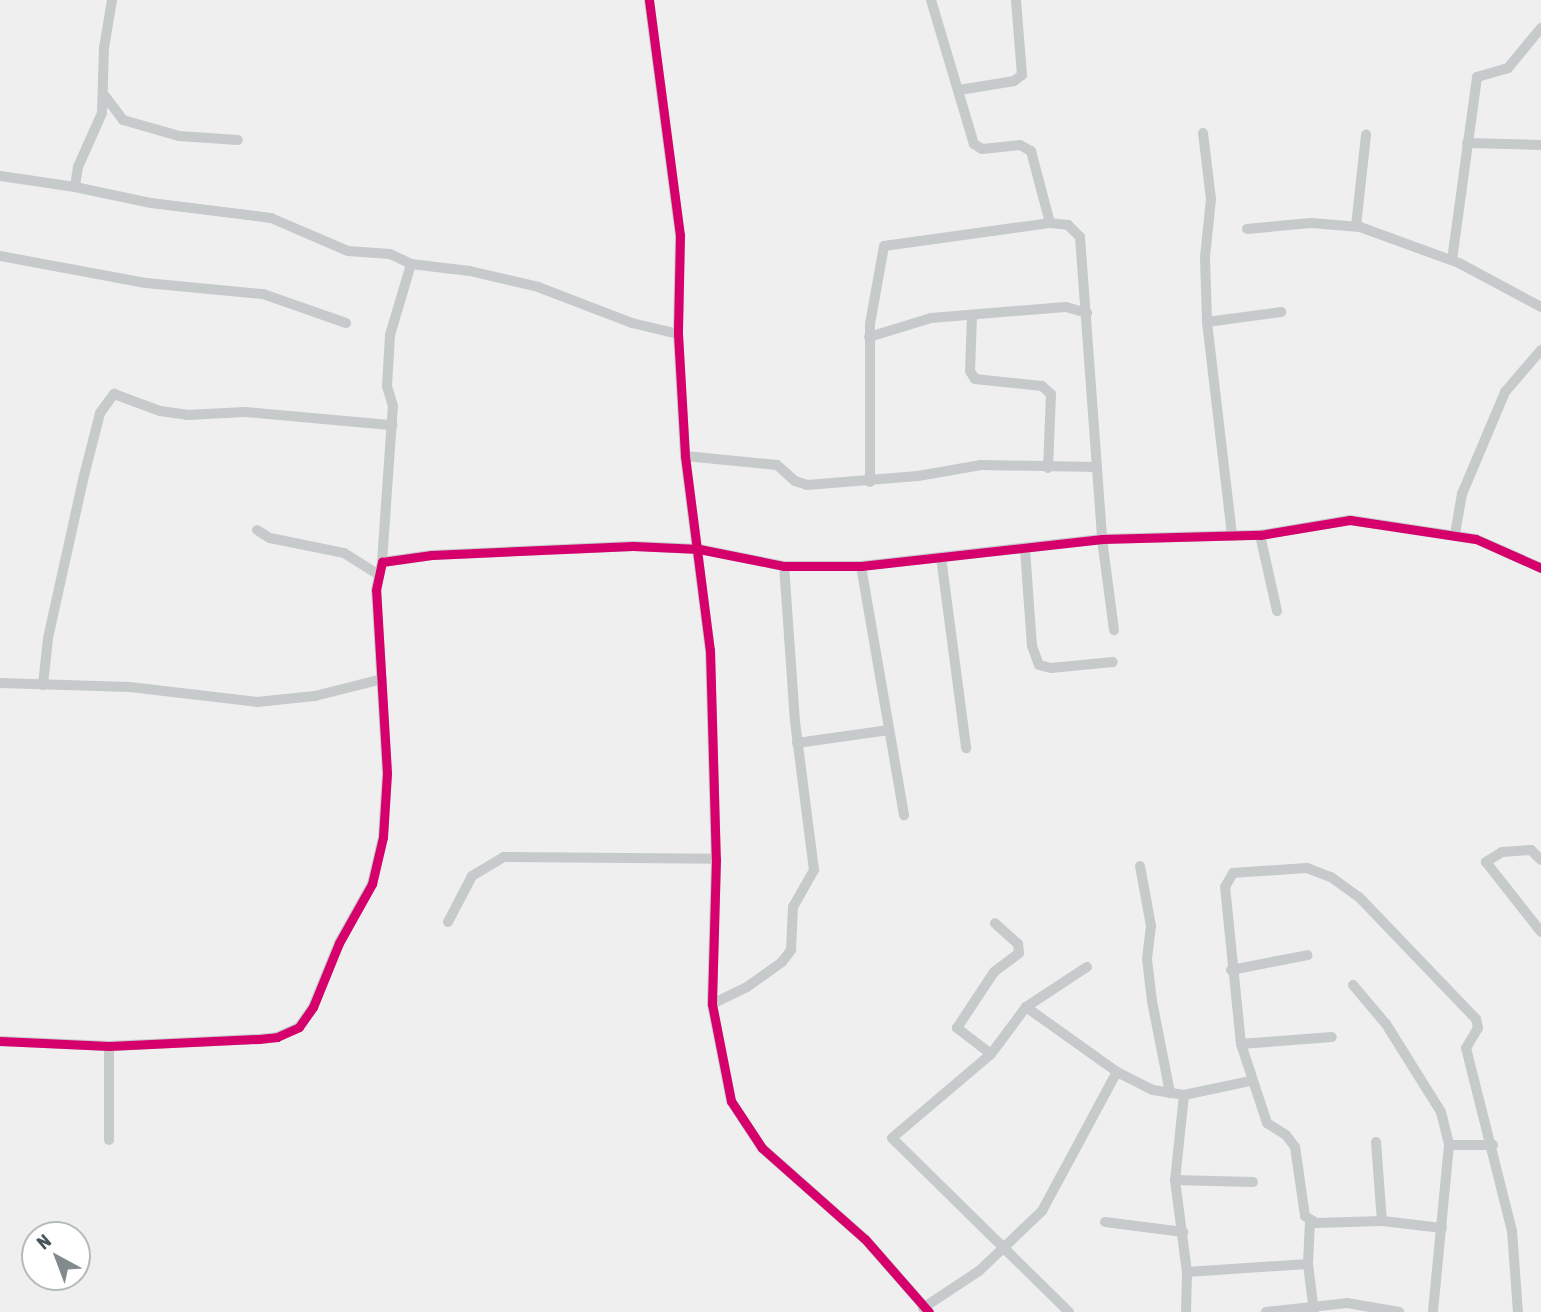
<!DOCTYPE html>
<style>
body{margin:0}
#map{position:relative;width:1541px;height:1312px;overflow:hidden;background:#efefef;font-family:"Asap Condensed",sans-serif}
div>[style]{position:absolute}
.minor>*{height:10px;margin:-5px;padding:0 5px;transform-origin:5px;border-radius:5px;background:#c6cacb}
.cycleway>*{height:9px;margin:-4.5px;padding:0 4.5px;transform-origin:4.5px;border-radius:4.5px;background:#d6006c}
span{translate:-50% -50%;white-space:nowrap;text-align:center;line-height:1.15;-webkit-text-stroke:5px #fff;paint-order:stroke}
.north{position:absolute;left:21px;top:1221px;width:70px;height:70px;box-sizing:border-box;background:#fff;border:2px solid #b5bbbd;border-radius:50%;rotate:319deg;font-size:19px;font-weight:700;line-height:28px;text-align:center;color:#47545a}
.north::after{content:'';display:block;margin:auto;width:24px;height:32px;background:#828a8e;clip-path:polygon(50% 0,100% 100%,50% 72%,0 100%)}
</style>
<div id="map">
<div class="minor">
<i style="left:112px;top:0;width:49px;rotate:99.5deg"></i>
<i style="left:104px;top:48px;width:65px;rotate:91.8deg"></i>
<i style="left:102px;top:113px;width:59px;rotate:114deg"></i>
<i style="left:78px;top:167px;width:20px;rotate:99deg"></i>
<i style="left:75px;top:187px;width:78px;rotate:11.9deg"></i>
<i style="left:151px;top:203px;width:121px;rotate:7.1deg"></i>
<i style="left:271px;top:218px;width:84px;rotate:23.2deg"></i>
<i style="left:348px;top:251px;width:42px;rotate:4.1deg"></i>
<i style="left:390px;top:254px;width:23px;rotate:25deg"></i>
<i style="left:411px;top:264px;width:59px;rotate:6.8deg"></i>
<i style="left:470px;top:271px;width:70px;rotate:13.2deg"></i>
<i style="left:538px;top:287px;width:101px;rotate:21deg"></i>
<i style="left:632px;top:323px;width:47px;rotate:13.4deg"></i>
<i style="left:649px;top:0;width:237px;rotate:82.5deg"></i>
<i style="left:680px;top:235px;width:99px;rotate:91.2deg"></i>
<i style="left:678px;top:334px;width:122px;rotate:86.7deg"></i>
<i style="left:685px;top:456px;width:196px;rotate:82.7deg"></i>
<i style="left:710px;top:650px;width:209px;rotate:88.4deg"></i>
<i style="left:716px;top:859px;width:145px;rotate:91.6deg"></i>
<i style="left:712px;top:1004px;width:99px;rotate:78.9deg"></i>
<i style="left:731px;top:1101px;width:56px;rotate:56.6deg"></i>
<i style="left:762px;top:1148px;width:137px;rotate:41.5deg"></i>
<i style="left:865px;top:1239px;width:97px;rotate:48.8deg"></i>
<i style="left:931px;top:0;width:150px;rotate:73.4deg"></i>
<i style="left:974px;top:144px;width:9px;rotate:32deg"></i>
<i style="left:982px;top:149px;width:38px;rotate:-6deg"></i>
<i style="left:1020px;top:145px;width:13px;rotate:29deg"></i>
<i style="left:1031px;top:151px;width:74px;rotate:75.2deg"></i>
<i style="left:959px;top:90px;width:56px;rotate:-9.3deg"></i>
<i style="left:1014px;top:81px;width:10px;rotate:-37deg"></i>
<i style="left:1022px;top:75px;width:75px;rotate:-94.6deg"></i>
<i style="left:105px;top:96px;width:30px;rotate:53deg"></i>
<i style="left:123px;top:120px;width:58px;rotate:15.9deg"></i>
<i style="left:179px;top:136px;width:59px;rotate:3.9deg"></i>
<i style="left:1203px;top:133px;width:66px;rotate:83.1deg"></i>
<i style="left:1211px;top:199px;width:58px;rotate:95.9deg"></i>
<i style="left:1205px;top:257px;width:65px;rotate:88.2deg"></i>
<i style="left:1207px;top:322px;width:215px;rotate:83.3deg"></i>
<i style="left:1467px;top:143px;width:74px;rotate:1.5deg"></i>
<i style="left:0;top:176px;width:76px;rotate:8.3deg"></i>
<i style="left:1356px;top:226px;width:92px;rotate:-83.7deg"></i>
<i style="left:1247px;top:229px;width:64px;rotate:-5.4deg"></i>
<i style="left:1311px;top:223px;width:49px;rotate:4.7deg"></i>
<i style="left:1360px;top:227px;width:105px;rotate:20deg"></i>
<i style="left:1459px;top:263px;width:93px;rotate:28.2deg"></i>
<i style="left:0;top:256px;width:148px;rotate:10.5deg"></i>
<i style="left:146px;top:283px;width:118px;rotate:5.4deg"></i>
<i style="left:263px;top:294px;width:88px;rotate:19.3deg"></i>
<i style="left:1452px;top:260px;width:185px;rotate:-82.2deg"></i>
<i style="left:1477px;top:77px;width:32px;rotate:-16deg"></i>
<i style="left:1508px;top:68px;width:52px;rotate:-50.5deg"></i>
<i style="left:972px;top:315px;width:56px;rotate:92deg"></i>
<i style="left:970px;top:371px;width:9px;rotate:58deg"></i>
<i style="left:975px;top:379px;width:67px;rotate:6deg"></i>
<i style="left:1042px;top:386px;width:12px;rotate:42deg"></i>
<i style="left:1051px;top:394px;width:74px;rotate:92.3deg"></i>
<i style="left:1207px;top:322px;width:75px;rotate:-7.7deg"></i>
<i style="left:869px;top:337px;width:65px;rotate:-17deg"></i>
<i style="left:931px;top:318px;width:135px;rotate:-4.7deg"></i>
<i style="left:1066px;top:307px;width:22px;rotate:16deg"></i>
<i style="left:685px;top:456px;width:92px;rotate:5.6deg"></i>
<i style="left:777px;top:465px;width:24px;rotate:42deg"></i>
<i style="left:795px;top:481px;width:13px;rotate:18deg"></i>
<i style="left:807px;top:485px;width:111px;rotate:-4.6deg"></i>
<i style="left:918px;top:476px;width:64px;rotate:-9.9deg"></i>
<i style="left:981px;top:465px;width:116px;rotate:1deg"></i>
<i style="left:870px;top:482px;width:158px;rotate:-90deg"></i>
<i style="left:870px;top:324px;width:79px;rotate:-79.8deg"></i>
<i style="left:884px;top:246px;width:168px;rotate:-7.9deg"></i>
<i style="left:1050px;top:223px;width:18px;rotate:6deg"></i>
<i style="left:1068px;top:225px;width:17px;rotate:45deg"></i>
<i style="left:1080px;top:237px;width:303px;rotate:85.8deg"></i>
<i style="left:1102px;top:539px;width:92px;rotate:82.5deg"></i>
<i style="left:257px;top:530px;width:15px;rotate:32deg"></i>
<i style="left:270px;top:538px;width:76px;rotate:11.5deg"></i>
<i style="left:344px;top:553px;width:39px;rotate:32deg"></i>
<i style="left:1455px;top:534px;width:41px;rotate:-80.1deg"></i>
<i style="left:1462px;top:494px;width:111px;rotate:-67.1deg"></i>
<i style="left:1505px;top:392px;width:55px;rotate:-49.4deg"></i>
<i style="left:1260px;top:535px;width:78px;rotate:77.4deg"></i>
<i style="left:1025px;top:549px;width:97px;rotate:85.9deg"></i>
<i style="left:1032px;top:646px;width:20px;rotate:70deg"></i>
<i style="left:1039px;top:665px;width:12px;rotate:14deg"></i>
<i style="left:1051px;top:668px;width:62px;rotate:-5.5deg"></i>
<i style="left:941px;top:557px;width:193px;rotate:82.5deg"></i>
<i style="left:382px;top:562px;width:156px;rotate:-86deg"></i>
<i style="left:393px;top:406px;width:21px;rotate:-107deg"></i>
<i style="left:387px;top:386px;width:51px;rotate:-86.6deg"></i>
<i style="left:390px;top:335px;width:74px;rotate:-73.5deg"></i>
<i style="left:861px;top:566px;width:253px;rotate:80.2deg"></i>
<i style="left:0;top:683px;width:130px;rotate:1.8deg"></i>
<i style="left:130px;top:687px;width:128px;rotate:6.7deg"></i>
<i style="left:257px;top:702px;width:58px;rotate:-5.9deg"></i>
<i style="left:315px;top:696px;width:69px;rotate:-14.2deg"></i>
<i style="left:43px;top:685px;width:47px;rotate:-83.9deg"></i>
<i style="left:48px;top:638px;width:166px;rotate:-77.5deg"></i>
<i style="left:84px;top:476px;width:65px;rotate:-75.7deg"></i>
<i style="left:100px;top:413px;width:24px;rotate:-54deg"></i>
<i style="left:114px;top:394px;width:49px;rotate:20.3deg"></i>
<i style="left:160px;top:411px;width:27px;rotate:8deg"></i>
<i style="left:187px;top:415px;width:58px;rotate:-3deg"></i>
<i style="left:245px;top:412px;width:148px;rotate:5.1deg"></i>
<i style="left:797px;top:743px;width:93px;rotate:-8deg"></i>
<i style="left:1541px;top:860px;width:14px;rotate:-135deg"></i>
<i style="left:1531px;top:850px;width:29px;rotate:176deg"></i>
<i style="left:1502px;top:852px;width:19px;rotate:148deg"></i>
<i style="left:1486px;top:862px;width:89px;rotate:51.8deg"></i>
<i style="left:1140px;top:866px;width:61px;rotate:79.6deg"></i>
<i style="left:1151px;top:926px;width:33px;rotate:97deg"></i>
<i style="left:1147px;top:959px;width:42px;rotate:83.2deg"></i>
<i style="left:1152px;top:1001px;width:94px;rotate:78.9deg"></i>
<i style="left:448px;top:922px;width:52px;rotate:-62.4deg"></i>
<i style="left:472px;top:876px;width:37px;rotate:-31deg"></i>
<i style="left:504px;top:857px;width:212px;rotate:0.5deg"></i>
<i style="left:1231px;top:970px;width:78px;rotate:-11deg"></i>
<i style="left:1353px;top:985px;width:51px;rotate:49.8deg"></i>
<i style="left:1386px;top:1024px;width:104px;rotate:58deg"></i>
<i style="left:1441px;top:1112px;width:34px;rotate:76deg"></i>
<i style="left:1449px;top:1145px;width:168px;rotate:95.5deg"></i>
<i style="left:712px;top:1004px;width:39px;rotate:-26deg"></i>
<i style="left:747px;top:987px;width:43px;rotate:-35.5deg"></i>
<i style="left:782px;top:962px;width:15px;rotate:-53deg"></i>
<i style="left:791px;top:950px;width:43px;rotate:-87.3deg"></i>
<i style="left:793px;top:907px;width:43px;rotate:-60.4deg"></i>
<i style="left:814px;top:870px;width:149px;rotate:-97.3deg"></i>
<i style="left:795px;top:722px;width:156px;rotate:-94deg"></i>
<i style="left:1026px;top:1007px;width:112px;rotate:35.5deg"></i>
<i style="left:1117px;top:1072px;width:40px;rotate:26.6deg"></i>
<i style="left:1153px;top:1090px;width:31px;rotate:9deg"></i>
<i style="left:1184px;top:1095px;width:67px;rotate:-12deg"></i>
<i style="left:0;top:1041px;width:109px;rotate:2.6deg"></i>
<i style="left:109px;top:1046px;width:150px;rotate:-2.7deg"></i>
<i style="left:259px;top:1039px;width:18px;rotate:-6deg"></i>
<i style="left:277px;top:1037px;width:24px;rotate:-24deg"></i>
<i style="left:299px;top:1027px;width:24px;rotate:-55deg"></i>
<i style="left:313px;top:1007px;width:69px;rotate:-67.9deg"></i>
<i style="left:339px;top:943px;width:68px;rotate:-60.8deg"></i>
<i style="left:372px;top:884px;width:48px;rotate:-76.8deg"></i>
<i style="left:383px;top:837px;width:64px;rotate:-86.4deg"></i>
<i style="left:387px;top:773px;width:183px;rotate:-93.4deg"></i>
<i style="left:376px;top:590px;width:29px;rotate:-78deg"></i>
<i style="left:382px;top:562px;width:50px;rotate:-8deg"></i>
<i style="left:432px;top:555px;width:201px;rotate:-2.6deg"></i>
<i style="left:633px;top:546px;width:66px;rotate:2.6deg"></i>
<i style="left:699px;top:549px;width:87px;rotate:11.3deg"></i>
<i style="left:784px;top:566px;width:77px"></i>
<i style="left:861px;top:566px;width:243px;rotate:-6.4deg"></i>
<i style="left:1102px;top:539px;width:158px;rotate:-1.5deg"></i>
<i style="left:1260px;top:535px;width:91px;rotate:-9.5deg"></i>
<i style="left:1350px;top:520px;width:127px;rotate:8.6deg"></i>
<i style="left:1476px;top:539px;width:71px;rotate:24deg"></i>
<i style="left:1241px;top:1044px;width:91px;rotate:-4.4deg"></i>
<i style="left:991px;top:1054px;width:43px;rotate:-142.6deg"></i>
<i style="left:957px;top:1028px;width:67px;rotate:-56.5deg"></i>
<i style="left:994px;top:972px;width:31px;rotate:-37deg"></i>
<i style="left:1019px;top:953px;width:9px;rotate:-96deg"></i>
<i style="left:1018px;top:944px;width:31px;rotate:-138deg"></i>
<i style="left:1184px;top:1095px;width:85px;rotate:96deg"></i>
<i style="left:1175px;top:1180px;width:93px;rotate:82.6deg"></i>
<i style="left:1187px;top:1272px;width:40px;rotate:91.4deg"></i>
<i style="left:109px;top:1140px;width:94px;rotate:-90deg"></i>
<i style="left:1376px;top:1142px;width:79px;rotate:85.7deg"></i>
<i style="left:1449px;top:1145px;width:44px"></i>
<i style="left:1175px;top:1180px;width:78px;rotate:1.5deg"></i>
<i style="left:1310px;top:1221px;width:43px;rotate:92.7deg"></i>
<i style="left:1308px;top:1264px;width:48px;rotate:82.9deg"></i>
<i style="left:1105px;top:1222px;width:79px;rotate:7.3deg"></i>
<i style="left:1442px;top:1228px;width:60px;rotate:-173.3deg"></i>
<i style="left:1382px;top:1221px;width:66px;rotate:178.3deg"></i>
<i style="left:1316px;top:1223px;width:13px;rotate:-148deg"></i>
<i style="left:1305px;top:1216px;width:70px;rotate:-98.2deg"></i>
<i style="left:1295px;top:1147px;width:15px;rotate:-127deg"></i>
<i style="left:1286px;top:1135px;width:22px;rotate:-148deg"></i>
<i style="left:1267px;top:1123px;width:83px;rotate:-108.2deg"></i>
<i style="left:1241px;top:1044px;width:158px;rotate:-95.8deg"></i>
<i style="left:1225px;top:887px;width:16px;rotate:-60deg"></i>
<i style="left:1233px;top:873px;width:74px;rotate:-3.9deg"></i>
<i style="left:1307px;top:868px;width:26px;rotate:21deg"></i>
<i style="left:1331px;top:877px;width:34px;rotate:36deg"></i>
<i style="left:1359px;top:897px;width:169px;rotate:46.2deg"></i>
<i style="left:1476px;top:1019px;width:9px;rotate:77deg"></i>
<i style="left:1478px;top:1028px;width:23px;rotate:121deg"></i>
<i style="left:1466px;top:1048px;width:189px;rotate:75.9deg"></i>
<i style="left:1512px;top:1231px;width:81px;rotate:85.8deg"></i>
<i style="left:1187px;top:1272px;width:121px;rotate:-3.8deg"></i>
<i style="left:923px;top:1308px;width:67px;rotate:-33.5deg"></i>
<i style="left:979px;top:1271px;width:87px;rotate:-43.6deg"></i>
<i style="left:1042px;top:1211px;width:158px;rotate:-61.7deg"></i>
<i style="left:1069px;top:1312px;width:248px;rotate:-135.5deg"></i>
<i style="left:892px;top:1138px;width:130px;rotate:-40.3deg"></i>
<i style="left:991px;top:1054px;width:59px;rotate:-53.3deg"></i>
<i style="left:1026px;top:1007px;width:73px;rotate:-33.3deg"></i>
<i style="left:1266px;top:1312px;width:81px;rotate:-6.3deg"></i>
<i style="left:1347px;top:1303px;width:53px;rotate:9.8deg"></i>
</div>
<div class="cycleway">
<i style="left:649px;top:0;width:237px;rotate:82.5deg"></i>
<i style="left:680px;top:235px;width:99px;rotate:91.2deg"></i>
<i style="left:678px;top:334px;width:122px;rotate:86.7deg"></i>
<i style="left:685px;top:456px;width:196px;rotate:82.7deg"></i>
<i style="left:710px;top:650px;width:209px;rotate:88.4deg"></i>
<i style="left:716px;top:859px;width:145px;rotate:91.6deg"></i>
<i style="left:712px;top:1004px;width:99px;rotate:78.9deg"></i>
<i style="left:731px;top:1101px;width:56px;rotate:56.6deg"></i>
<i style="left:762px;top:1148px;width:137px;rotate:41.5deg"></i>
<i style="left:865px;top:1239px;width:97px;rotate:48.8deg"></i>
<i style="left:0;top:1041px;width:109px;rotate:2.6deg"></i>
<i style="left:109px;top:1046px;width:150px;rotate:-2.7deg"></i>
<i style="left:259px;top:1039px;width:18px;rotate:-6deg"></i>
<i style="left:277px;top:1037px;width:24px;rotate:-24deg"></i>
<i style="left:299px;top:1027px;width:24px;rotate:-55deg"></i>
<i style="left:313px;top:1007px;width:69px;rotate:-67.9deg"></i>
<i style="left:339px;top:943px;width:68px;rotate:-60.8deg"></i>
<i style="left:372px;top:884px;width:48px;rotate:-76.8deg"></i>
<i style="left:383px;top:837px;width:64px;rotate:-86.4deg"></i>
<i style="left:387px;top:773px;width:183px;rotate:-93.4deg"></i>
<i style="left:376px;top:590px;width:29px;rotate:-78deg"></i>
<i style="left:382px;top:562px;width:50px;rotate:-8deg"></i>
<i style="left:432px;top:555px;width:201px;rotate:-2.6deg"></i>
<i style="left:633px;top:546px;width:66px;rotate:2.6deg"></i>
<i style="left:699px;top:549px;width:87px;rotate:11.3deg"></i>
<i style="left:784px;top:566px;width:77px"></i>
<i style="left:861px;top:566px;width:243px;rotate:-6.4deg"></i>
<i style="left:1102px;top:539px;width:158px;rotate:-1.5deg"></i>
<i style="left:1260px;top:535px;width:91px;rotate:-9.5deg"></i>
<i style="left:1350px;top:520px;width:127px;rotate:8.6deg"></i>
<i style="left:1476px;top:539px;width:71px;rotate:24deg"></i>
</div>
<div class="north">N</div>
</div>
